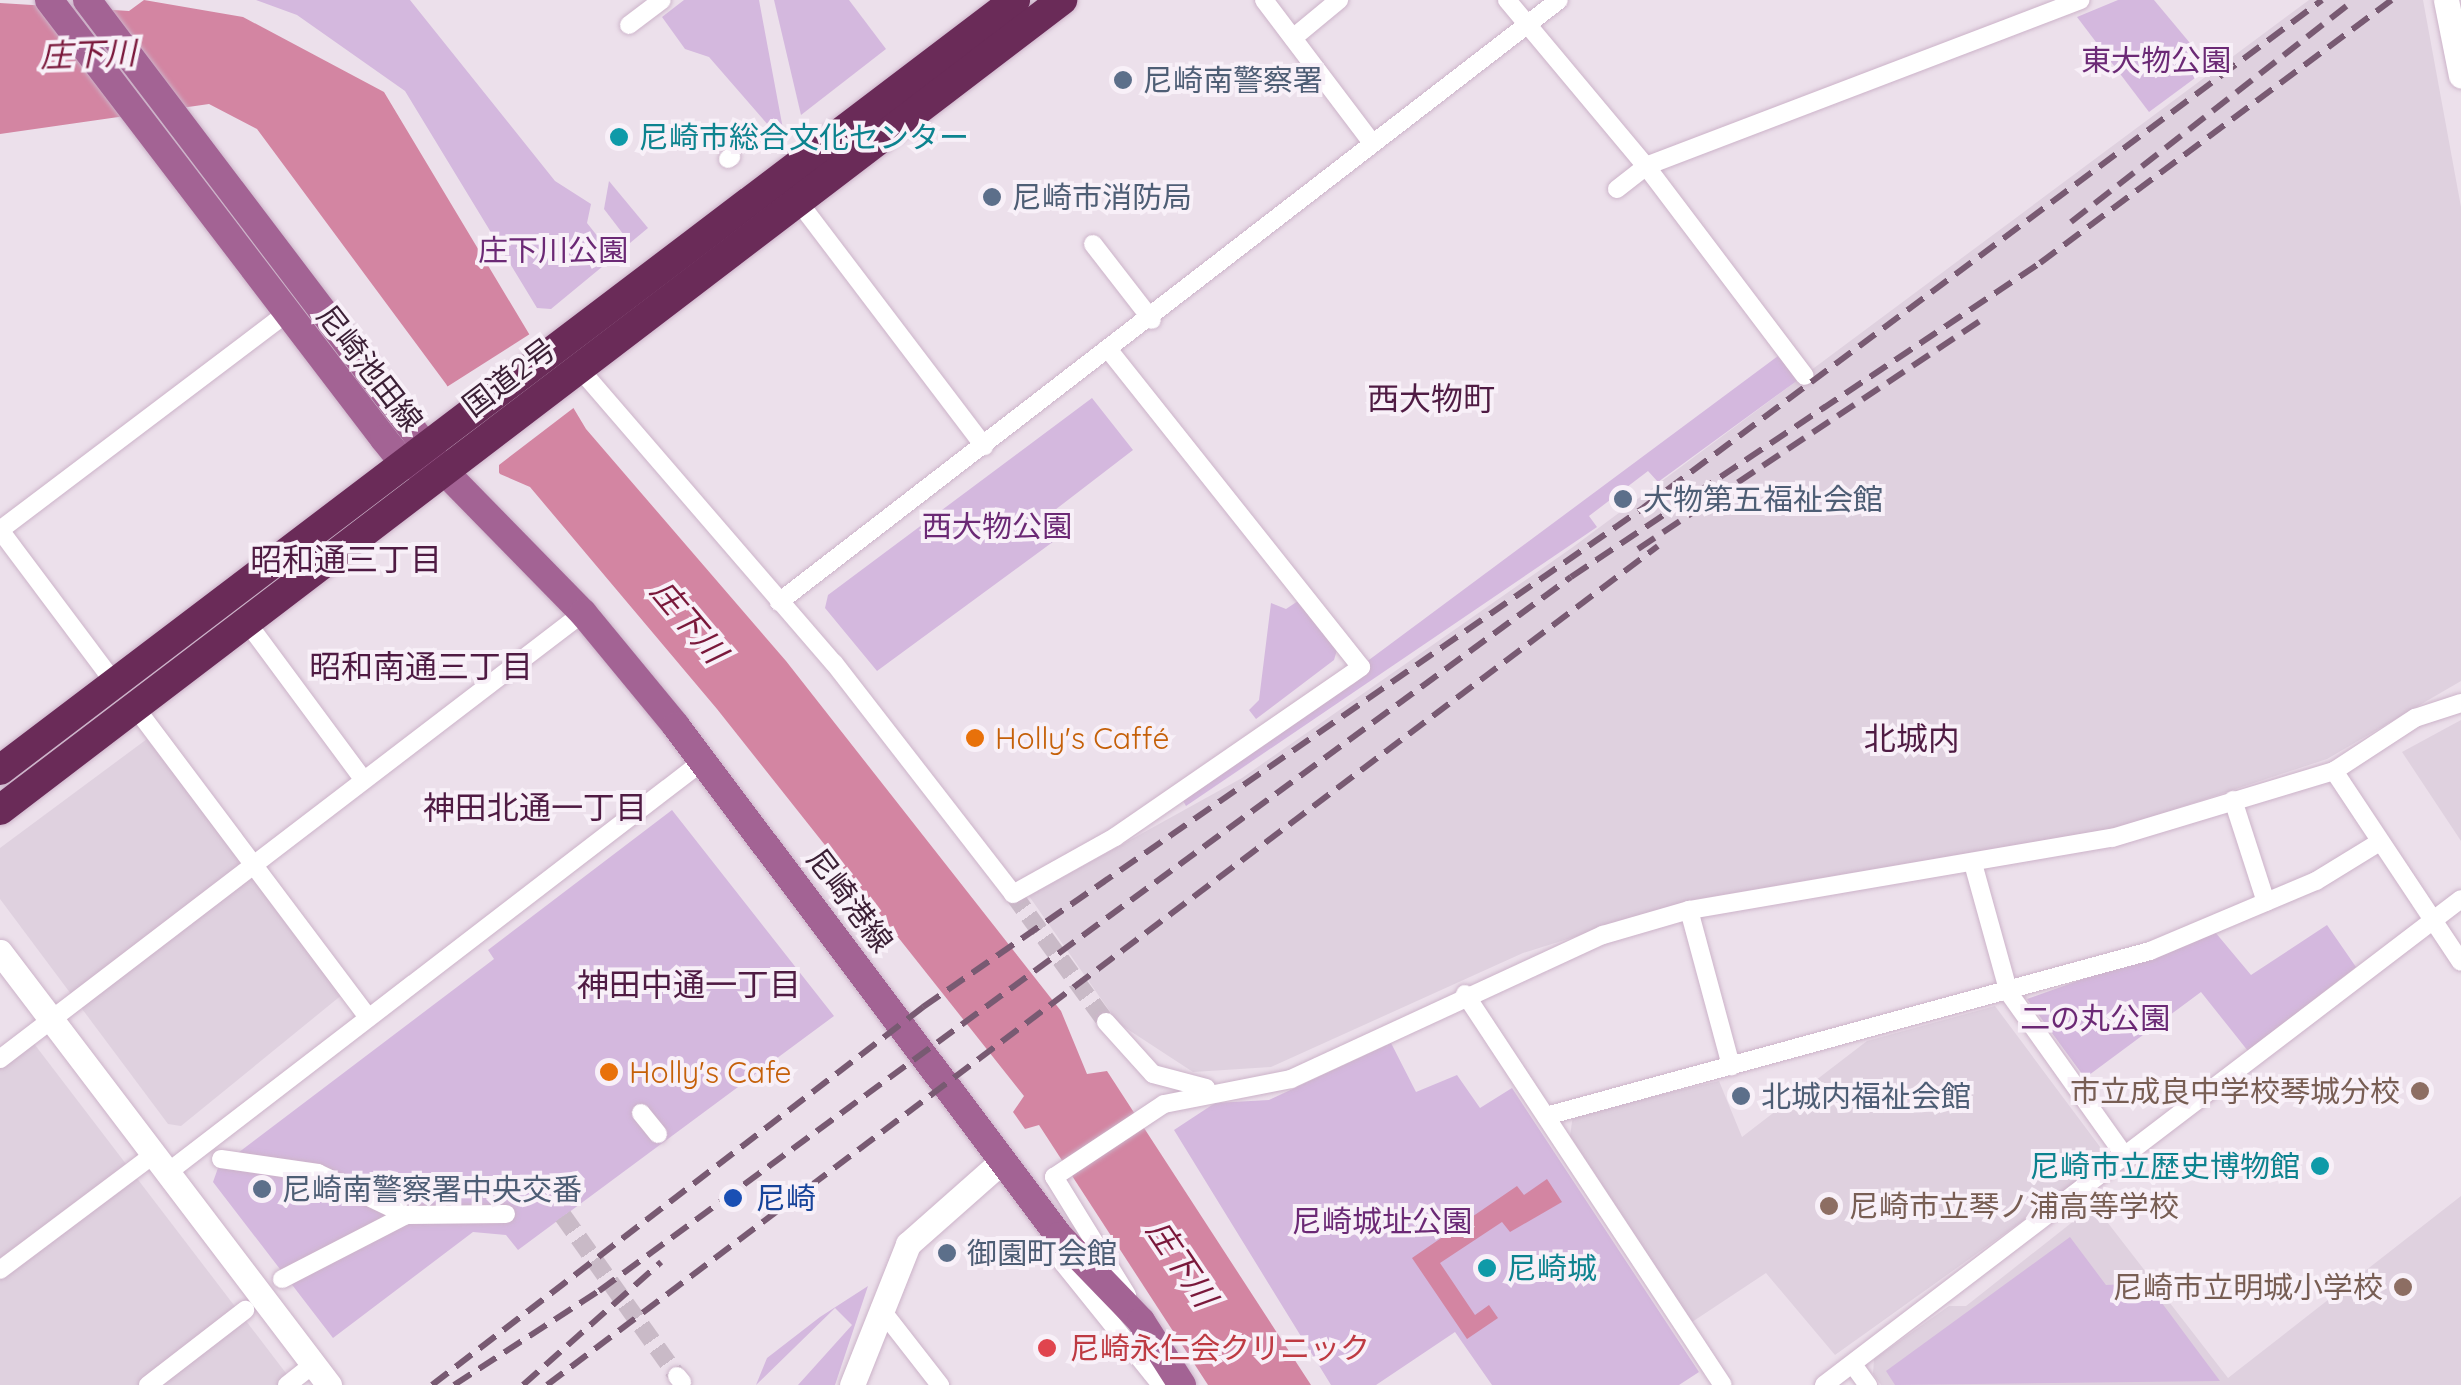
<!DOCTYPE html>
<meta charset="utf-8">
<style>
body{margin:0}
#map{position:relative;width:2461px;height:1385px;overflow:hidden;background:#ece0eb;font-family:Quicksand,"Noto Sans JP",sans-serif}
div>[style]{position:absolute}
.built>*{inset:0;background:#dfd1df}
.green>*{inset:0;background:#d4b8de}
.water>*{inset:0;background:#d385a2}
.pier>*{inset:0;background:#ece0eb}
.street-tunnel>*{height:18px;margin-top:-9px;transform-origin:0;background:repeating-linear-gradient(90deg,#c9bac7 0 18px,transparent 0 27px)}
.roads{filter:drop-shadow(0 0 2px #ccb3c9) drop-shadow(0 0 2px #ccb3c9)}
.street>*{height:18px;margin:-9px;padding:0 9px;transform-origin:9px;border-radius:9px;background:#fff}
.secondary>*{height:25px;margin:-12.5px;padding:0 12.5px;transform-origin:12.5px;border-radius:12.5px;background:#fff}
.primary>*{height:28px;margin:-14px;padding:0 14px;transform-origin:14px;border-radius:14px;background:#a36394}
.highway>*{height:30px;margin:-15px;padding:0 15px;transform-origin:15px;border-radius:15px;background:#6a2b58}
.rail>*{height:6px;margin-top:-3px;transform-origin:0;background:repeating-linear-gradient(90deg,#785a72 0 20px,transparent 0 30px)}
.dots>*{width:28px;height:28px;translate:-50% -50%;box-sizing:border-box;border:5px solid #f8f0f8;border-radius:50%}
span{translate:-50% -50%;white-space:nowrap;text-align:center;line-height:1.15;-webkit-text-stroke:8px #f8f0f8;paint-order:stroke}
.park-label{font-size:30px;color:#6b2975}
.service-label{font-size:30px;color:#4e5e75}
.left{translate:0 -50%;text-align:left}
.culture-label{font-size:30px;color:#0d838f}
.right{translate:-100% -50%;text-align:right}
.street-label{font-size:30px;color:#3c2036}
.food-label{font-size:30px;color:#c56008}
.education-label{font-size:30px;color:#785e54}
.transit-label{font-size:30px;color:#164399}
.health-label{font-size:30px;color:#be3a42}
.water-label{font-size:32px;color:#7a183b;font-style:italic}
.neighbourhood-label{font-size:32px;color:#4f1b43}
</style>
<div id="map">
<div class="built">
<i style="clip-path:polygon(2309px 0,2423px 0,2461px 207px,2461px 681px,2327px 759px,2121px 827px,1692px 900px,1523px 953px,1271px 1067px,1193px 1072px,1118px 1023px,1029px 896px,1242px 778px,1573px 547px)"></i>
<i style="clip-path:polygon(2461px 720px,2461px 841px,2402px 752px)"></i>
<i style="clip-path:polygon(147px 739px,343px 994px,181px 1126px,168px 1124px,0 899px,0 848px)"></i>
<i style="clip-path:polygon(1995px 1006px,2109px 1159px,1835px 1355px,1766px 1273px,1692px 1322px,1570px 1136px,1573px 1115px,1719px 1081px,1742px 1137px,1867px 1041px)"></i>
<i style="clip-path:polygon(32px 1041px,295px 1385px,0 1385px,0 1066px)"></i>
<i style="clip-path:polygon(2461px 1196px,2461px 1385px,1881px 1385px,1873px 1374px,1874px 1359px,1949px 1306px,1966px 1306px,2094px 1205px,2228px 1378px)"></i>
</div>
<div class="green">
<i style="clip-path:polygon(256px 0,410px 0,555px 181px,591px 204px,587px 223px,614px 257px,551px 309px,537px 308px,405px 91px,297px 15px)"></i>
<i style="clip-path:polygon(684px 0,759px 0,783px 129px,776px 134px,709px 57px,685px 49px,662px 17px)"></i>
<i style="clip-path:polygon(774px 0,849px 0,886px 49px,801px 115px)"></i>
<i style="clip-path:polygon(2118px 0,2154px 0,2210px 67px,2149px 112px,2077px 17px)"></i>
<i style="clip-path:polygon(609px 181px,648px 228px,630px 243px,604px 209px)"></i>
<i style="clip-path:polygon(1778px 356px,1798px 380px,1658px 482px,1648px 471px,1589px 516px,1597px 527px,1186px 806px,1182px 799px)"></i>
<i style="clip-path:polygon(1092px 398px,1133px 450px,1051px 513px,1065px 533px,877px 671px,825px 608px,828px 595px)"></i>
<i style="clip-path:polygon(1298px 601px,1338px 647px,1334px 660px,1256px 719px,1249px 710px,1259px 700px,1271px 603px,1286px 609px)"></i>
<i style="clip-path:polygon(672px 810px,834px 1016px,518px 1250px,506px 1235px,473px 1232px,333px 1338px,213px 1182px,218px 1168px,494px 959px,488px 950px)"></i>
<i style="clip-path:polygon(2327px 925px,2356px 967px,2248px 1051px,2201px 992px,2085px 1078px,2027px 999px,2215px 932px,2251px 975px)"></i>
<i style="clip-path:polygon(1391px 1043px,1416px 1092px,1457px 1075px,1480px 1108px,1512px 1088px,1699px 1372px,1679px 1385px,1492px 1385px,1455px 1332px,1376px 1385px,1331px 1385px,1174px 1130px,1215px 1103px,1269px 1100px)"></i>
<i style="clip-path:polygon(2070px 1237px,2106px 1285px,2147px 1283px,2220px 1381px,1895px 1385px,1886px 1371px)"></i>
<i style="clip-path:polygon(868px 1286px,835px 1385px,798px 1385px,852px 1325px,835px 1308px,756px 1385px,767px 1358px,820px 1317px)"></i>
</div>
<div class="water">
<i style="clip-path:polygon(144px 0,243px 17px,384px 92px,586px 429px,786px 661px,1061px 1011px,1087px 1074px,1107px 1071px,1311px 1385px,1208px 1385px,1039px 1125px,1025px 1129px,1013px 1112px,1024px 1096px,717px 709px,530px 487px,500px 474px,446px 384px,257px 129px,209px 104px,0 134px,0 3px,129px 11px)"></i>
<i style="clip-path:polygon(1547px 1179px,1562px 1202px,1510px 1232px,1502px 1222px,1440px 1263px,1475px 1315px,1489px 1305px,1498px 1318px,1467px 1339px,1412px 1258px,1517px 1186px,1524px 1195px)"></i>
</div>
<div class="pier">
<i style="clip-path:polygon(533px 332px,580px 403px,499px 465px,499px 479px,442px 390px)"></i>
</div>
<div class="street-tunnel">
<i style="left:1013px;top:894px;width:158px;rotate:54deg"></i>
<i style="left:563px;top:1216px;width:196px;rotate:54.5deg"></i>
</div>
<div class="roads">
<div class="street">
<i style="left:1264px;top:0;width:179px;rotate:52.9deg"></i>
<i style="left:1507px;top:0;width:217px;rotate:50.1deg"></i>
<i style="left:1646px;top:166px;width:465px;rotate:-20.9deg"></i>
<i style="left:629px;top:25px;width:41px;rotate:-37.1deg"></i>
<i style="left:1293px;top:38px;width:60px;rotate:-39.6deg"></i>
<i style="left:728px;top:159px;width:4px;rotate:-34deg"></i>
<i style="left:1617px;top:189px;width:37px;rotate:-38deg"></i>
<i style="left:1646px;top:166px;width:263px;rotate:52.9deg"></i>
<i style="left:798px;top:201px;width:308px;rotate:52.8deg"></i>
<i style="left:1093px;top:244px;width:96px;rotate:52.2deg"></i>
<i style="left:579px;top:368px;width:390px;rotate:49.2deg"></i>
<i style="left:834px;top:663px;width:292px;rotate:52.2deg"></i>
<i style="left:1013px;top:894px;width:117px;rotate:-29.2deg"></i>
<i style="left:1115px;top:837px;width:299px;rotate:-34.6deg"></i>
<i style="left:1361px;top:667px;width:403px;rotate:-128.5deg"></i>
<i style="left:0;top:530px;width:358px;rotate:-37.1deg"></i>
<i style="left:0;top:530px;width:192px;rotate:53.2deg"></i>
<i style="left:779px;top:602px;width:985px;rotate:-37.66deg"></i>
<i style="left:246px;top:621px;width:195px;rotate:53.5deg"></i>
<i style="left:135px;top:707px;width:388px;rotate:53.1deg"></i>
<i style="left:2334px;top:771px;width:229px;rotate:56.4deg"></i>
<i style="left:2233px;top:800px;width:107px;rotate:72.1deg"></i>
<i style="left:1974px;top:867px;width:131px;rotate:74.5deg"></i>
<i style="left:2009px;top:993px;width:204px;rotate:54.6deg"></i>
<i style="left:1689px;top:910px;width:162px;rotate:74.9deg"></i>
<i style="left:1465px;top:994px;width:468px;rotate:56.6deg"></i>
<i style="left:1106px;top:1022px;width:70px;rotate:47.9deg"></i>
<i style="left:1153px;top:1074px;width:55px;rotate:14.8deg"></i>
<i style="left:0;top:1059px;width:734px;rotate:-37.42deg"></i>
<i style="left:641px;top:1113px;width:27px;rotate:51deg"></i>
<i style="left:1546px;top:1116px;width:626px;rotate:-15.28deg"></i>
<i style="left:2150px;top:951px;width:180px;rotate:-22.9deg"></i>
<i style="left:2316px;top:881px;width:73px;rotate:-31.5deg"></i>
<i style="left:221px;top:1159px;width:98px;rotate:8.2deg"></i>
<i style="left:318px;top:1173px;width:98px;rotate:25.5deg"></i>
<i style="left:406px;top:1215px;width:100px;rotate:-0.6deg"></i>
<i style="left:167px;top:1173px;width:676px;rotate:-37.55deg"></i>
<i style="left:1059px;top:1236px;width:27px;rotate:82deg"></i>
<i style="left:1063px;top:1263px;width:156px;rotate:51.2deg"></i>
<i style="left:0;top:1270px;width:191px;rotate:-36.9deg"></i>
<i style="left:282px;top:1279px;width:140px;rotate:-27.3deg"></i>
<i style="left:1127px;top:1295px;width:139px;rotate:-121.7deg"></i>
<i style="left:1054px;top:1177px;width:132px;rotate:-33.6deg"></i>
<i style="left:1164px;top:1104px;width:129px;rotate:-11.1deg"></i>
<i style="left:1291px;top:1079px;width:344px;rotate:-24.8deg"></i>
<i style="left:1603px;top:935px;width:90px;rotate:-16.2deg"></i>
<i style="left:1689px;top:910px;width:429px;rotate:-9.7deg"></i>
<i style="left:2112px;top:838px;width:232px;rotate:-16.8deg"></i>
<i style="left:2334px;top:771px;width:97px;rotate:-33.2deg"></i>
<i style="left:2415px;top:718px;width:48px;rotate:-18.1deg"></i>
<i style="left:880px;top:1308px;width:98px;rotate:52.1deg"></i>
<i style="left:1854px;top:1366px;width:24px;rotate:54deg"></i>
<i style="left:677px;top:1376px;width:8px;rotate:50deg"></i>
<i style="left:148px;top:1385px;width:123px;rotate:-37.7deg"></i>
<i style="left:287px;top:1385px;width:33px;rotate:-38deg"></i>
<i style="left:1824px;top:1385px;width:801px;rotate:-37.34deg"></i>
</div>
<div class="secondary">
<i style="left:2446px;top:0;width:77px;rotate:78.8deg"></i>
<i style="left:0;top:952px;width:544px;rotate:52.77deg"></i>
<i style="left:852px;top:1385px;width:152px;rotate:-68.3deg"></i>
<i style="left:908px;top:1244px;width:124px;rotate:-41.4deg"></i>
</div>
<div class="primary">
<i style="left:49px;top:0;width:552px;rotate:52.65deg"></i>
<i style="left:384px;top:439px;width:32px;rotate:51deg"></i>
<i style="left:404px;top:464px;width:18px;rotate:9deg"></i>
<i style="left:87px;top:0;width:591px;rotate:52.84deg"></i>
<i style="left:444px;top:471px;width:199px;rotate:45.6deg"></i>
<i style="left:583px;top:613px;width:146px;rotate:50.5deg"></i>
<i style="left:676px;top:726px;width:638px;rotate:53.09deg"></i>
<i style="left:1059px;top:1236px;width:118px;rotate:46deg"></i>
<i style="left:1141px;top:1321px;width:76px;rotate:57.4deg"></i>
</div>
<div class="highway">
<i style="left:0;top:770px;width:1274px;rotate:-37.18deg"></i>
<i style="left:0;top:810px;width:1336px;rotate:-37.33deg"></i>
</div>
</div>
<div class="rail">
<i style="left:2071px;top:222px;width:360px;rotate:-38.1deg"></i>
<i style="left:1638px;top:549px;width:410px;rotate:-33.7deg"></i>
<i style="left:432px;top:1385px;width:620px;rotate:-37.59deg"></i>
<i style="left:923px;top:1007px;width:876px;rotate:-34.72deg"></i>
<i style="left:1643px;top:508px;width:848px;rotate:-36.8deg"></i>
<i style="left:454px;top:1385px;width:173px;rotate:-33deg"></i>
<i style="left:599px;top:1291px;width:1206px;rotate:-36.3deg"></i>
<i style="left:1571px;top:577px;width:564px;rotate:-33.8deg"></i>
<i style="left:2040px;top:263px;width:439px;rotate:-36.8deg"></i>
<i style="left:523px;top:1385px;width:185px;rotate:-41.7deg"></i>
<i style="left:547px;top:1385px;width:1392px;rotate:-37.06deg"></i>
</div>
<div class="dots">
<i style="left:1123px;top:80px;background:#5c6f8a"></i>
<i style="left:619px;top:137px;background:#0f9aa8"></i>
<i style="left:992px;top:197px;background:#5c6f8a"></i>
<i style="left:1623px;top:499px;background:#5c6f8a"></i>
<i style="left:975px;top:738px;background:#e8710a"></i>
<i style="left:609px;top:1072px;background:#e8710a"></i>
<i style="left:2420px;top:1091px;background:#8d6e63"></i>
<i style="left:1741px;top:1096px;background:#5c6f8a"></i>
<i style="left:2320px;top:1166px;background:#0f9aa8"></i>
<i style="left:262px;top:1189px;background:#5c6f8a"></i>
<i style="left:733px;top:1198px;background:#1a4fb4"></i>
<i style="left:1829px;top:1206px;background:#8d6e63"></i>
<i style="left:947px;top:1253px;background:#5c6f8a"></i>
<i style="left:1487px;top:1268px;background:#0f9aa8"></i>
<i style="left:2403px;top:1287px;background:#8d6e63"></i>
<i style="left:1047px;top:1348px;background:#e0444e"></i>
</div>
<div class="park-label">
<span style="left:2156px;top:60px">東大物公園</span>
<span style="left:553px;top:250px">庄下川公園</span>
<span style="left:997px;top:526px">西大物公園</span>
<span style="left:2095px;top:1018px">二の丸公園</span>
<span style="left:1382px;top:1221px">尼崎城址公園</span>
</div>
<div class="service-label">
<span class="left" style="left:1143px;top:80px">尼崎南警察署</span>
<span class="left" style="left:1012px;top:197px">尼崎市消防局</span>
<span class="left" style="left:1643px;top:499px">大物第五福祉会館</span>
<span class="left" style="left:1761px;top:1096px">北城内福祉会館</span>
<span class="left" style="left:282px;top:1189px">尼崎南警察署中央交番</span>
<span class="left" style="left:967px;top:1253px">御園町会館</span>
</div>
<div class="culture-label">
<span class="left" style="left:639px;top:137px">尼崎市総合文化センター</span>
<span class="right" style="left:2300px;top:1166px">尼崎市立歴史博物館</span>
<span class="left" style="left:1507px;top:1268px">尼崎城</span>
</div>
<div class="street-label">
<span style="left:370px;top:368px;rotate:52deg">尼崎池田線</span>
<span style="left:509px;top:377px;rotate:-37deg">国道2号</span>
<span style="left:850px;top:900px;rotate:53deg">尼崎港線</span>
</div>
<div class="food-label">
<span class="left" style="left:995px;top:738px">Holly's Caffé</span>
<span class="left" style="left:629px;top:1072px">Holly's Cafe</span>
</div>
<div class="education-label">
<span class="right" style="left:2400px;top:1091px">市立成良中学校琴城分校</span>
<span class="left" style="left:1849px;top:1206px">尼崎市立琴ノ浦高等学校</span>
<span class="right" style="left:2383px;top:1287px">尼崎市立明城小学校</span>
</div>
<div class="transit-label">
<span class="left" style="left:756px;top:1198px">尼崎</span>
</div>
<div class="health-label">
<span class="left" style="left:1070px;top:1348px">尼崎永仁会クリニック</span>
</div>
<div class="water-label">
<span style="left:88px;top:54px;rotate:-2deg">庄下川</span>
<span style="left:689px;top:621px;rotate:50deg">庄下川</span>
<span style="left:1182px;top:1263px;rotate:56deg">庄下川</span>
</div>
<div class="neighbourhood-label">
<span style="left:1431px;top:398px">西大物町</span>
<span style="left:346px;top:559px">昭和通三丁目</span>
<span style="left:421px;top:666px">昭和南通三丁目</span>
<span style="left:1912px;top:738px">北城内</span>
<span style="left:535px;top:807px">神田北通一丁目</span>
<span style="left:689px;top:984px">神田中通一丁目</span>
</div>
</div>
